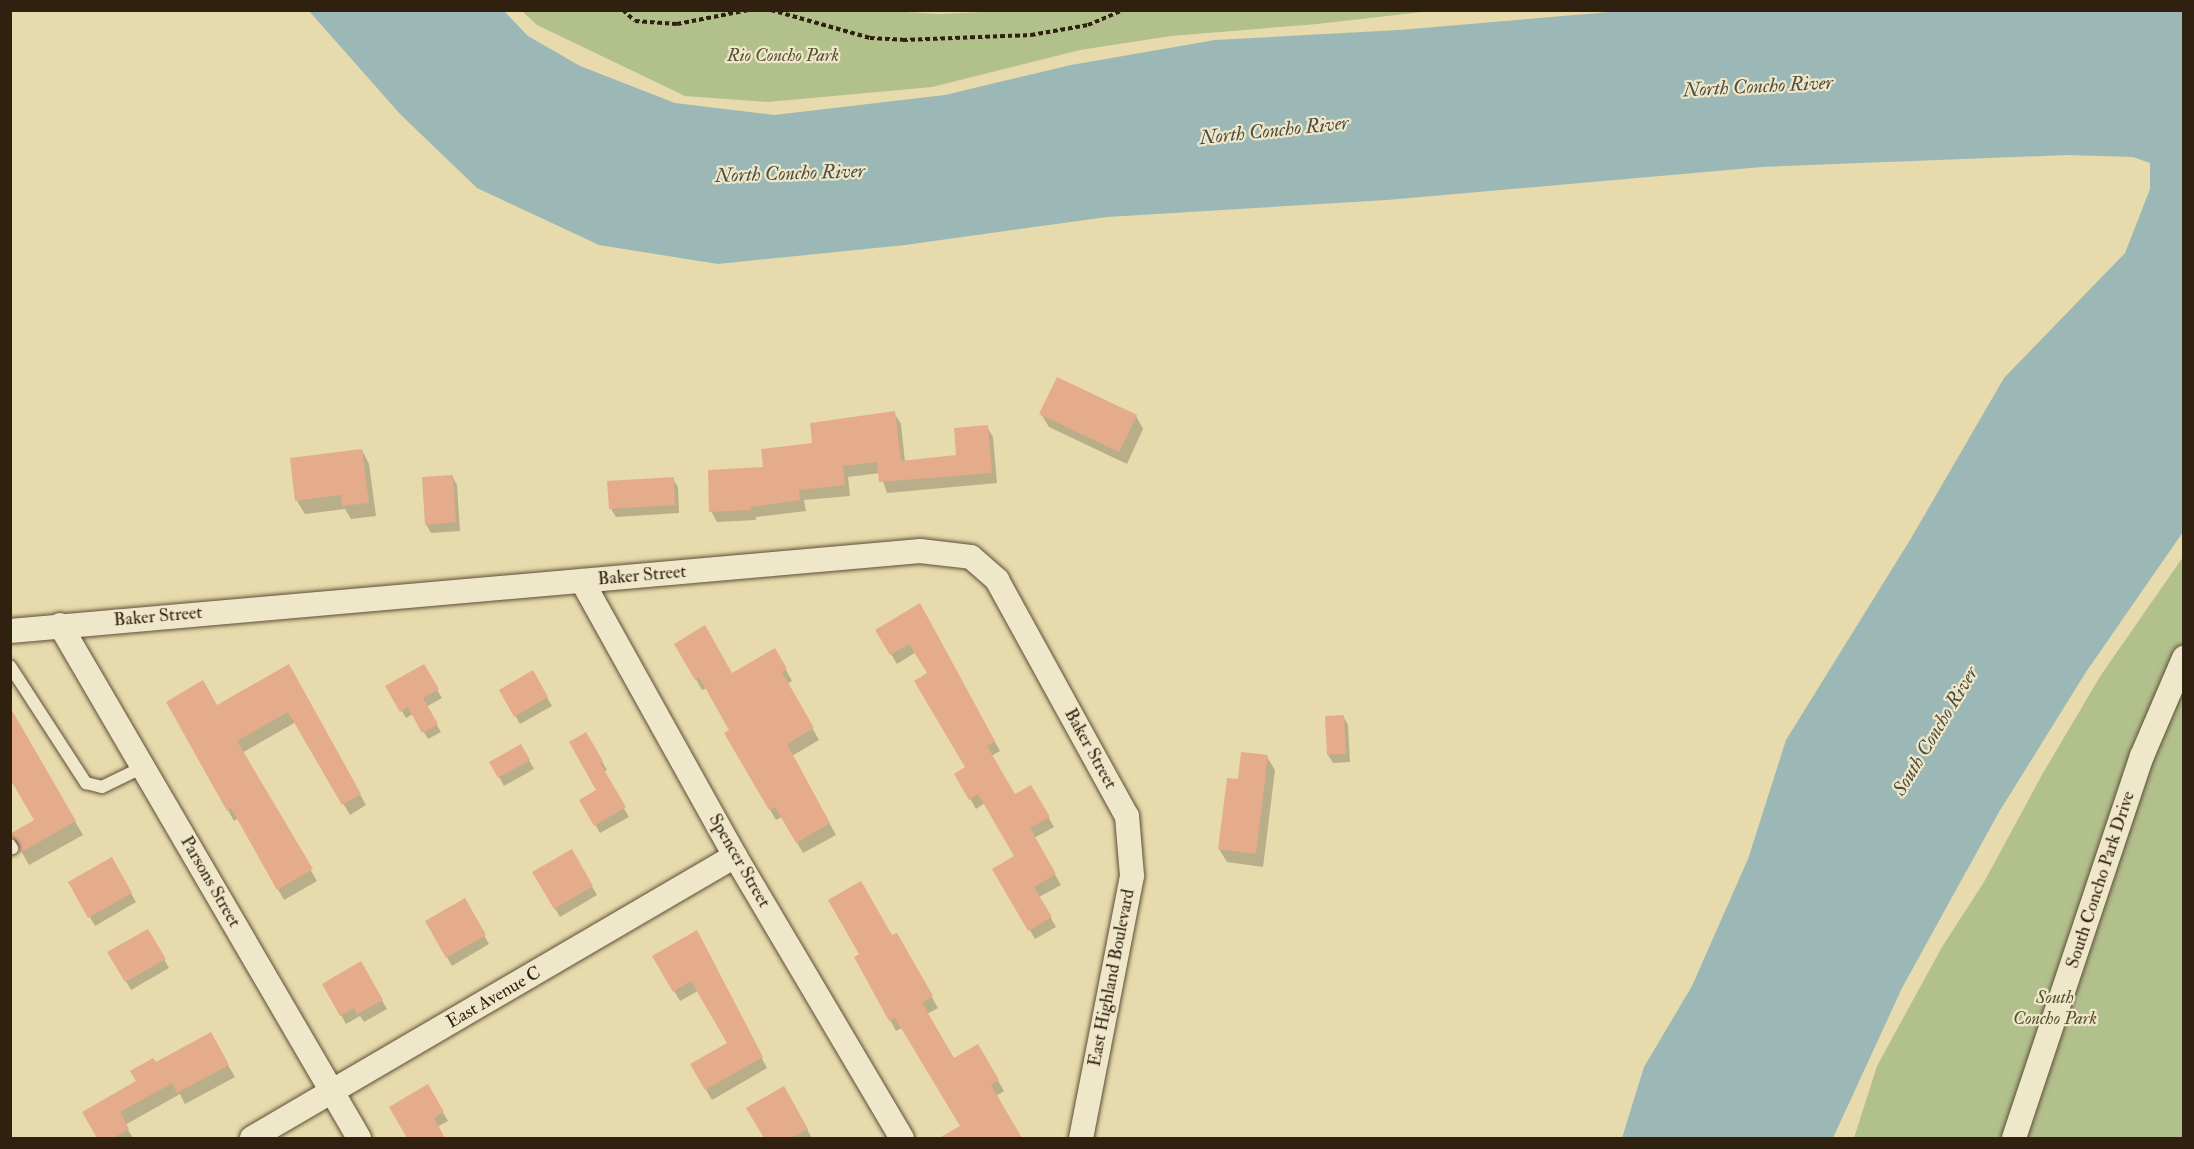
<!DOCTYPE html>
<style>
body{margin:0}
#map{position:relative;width:2194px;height:1149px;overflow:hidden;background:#e7daac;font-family:"IM FELL Double Pica",serif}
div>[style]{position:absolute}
.green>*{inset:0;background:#b2c08c}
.water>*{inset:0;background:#9cb8b6}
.shadow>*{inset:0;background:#0003}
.building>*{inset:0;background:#e5ac8c}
.path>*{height:4px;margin-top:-2px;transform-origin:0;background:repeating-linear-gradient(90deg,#30200f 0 4.5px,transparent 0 7.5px)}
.roads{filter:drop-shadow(0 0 2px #5e4e36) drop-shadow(0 0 2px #5e4e36)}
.service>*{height:12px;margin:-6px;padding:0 6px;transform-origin:6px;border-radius:6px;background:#efe7c9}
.minor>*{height:24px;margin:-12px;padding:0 12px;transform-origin:12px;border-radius:12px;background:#efe7c9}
span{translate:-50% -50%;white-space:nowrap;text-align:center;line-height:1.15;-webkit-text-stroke:4.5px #efe7c9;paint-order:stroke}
.park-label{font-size:18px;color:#575034;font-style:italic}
.street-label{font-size:18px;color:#30200f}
.water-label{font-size:20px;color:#504e41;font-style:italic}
.frame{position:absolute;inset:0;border:12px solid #30200f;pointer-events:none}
</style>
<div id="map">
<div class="green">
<i style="clip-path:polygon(871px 10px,939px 14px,1028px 10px,1431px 11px,1317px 24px,1171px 36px,1080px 50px,932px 87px,768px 102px,685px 96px,537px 25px,522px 11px)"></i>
<i style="clip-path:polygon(2183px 557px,2183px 1138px,1854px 1138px,1877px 1066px,1942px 947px,1984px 882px,2043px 773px,2101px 675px)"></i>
</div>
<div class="water">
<i style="clip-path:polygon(1680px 10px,2183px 11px,2183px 532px,2086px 672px,1999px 812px,1902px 988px,1833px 1138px,1622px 1138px,1644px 1067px,1692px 986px,1748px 859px,1786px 740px,1910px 540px,2004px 378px,2125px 253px,2150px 189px,2150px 163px,2133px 157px,2068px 155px,1762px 167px,1387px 200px,1107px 217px,905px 245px,718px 264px,599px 245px,477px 188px,400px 114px,309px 11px,504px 11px,528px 36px,580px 66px,675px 103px,774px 115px,945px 95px,1071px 65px,1215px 40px,1399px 30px,1610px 12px)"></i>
</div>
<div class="shadow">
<i style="clip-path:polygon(894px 413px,901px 424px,905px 462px,958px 456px,987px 427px,993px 437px,997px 483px,887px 493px,880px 473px,848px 477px,850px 496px,804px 500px,806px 511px,756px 517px,756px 520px,717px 522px,711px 511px,765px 469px,814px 444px)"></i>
<i style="clip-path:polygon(1041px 414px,1136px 416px,1143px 429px,1127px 464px,1049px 427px)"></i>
<i style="clip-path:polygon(362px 450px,369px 464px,376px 516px,351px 519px,345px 509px,305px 514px,297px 501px)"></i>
<i style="clip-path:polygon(452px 476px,457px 485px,460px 531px,431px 533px,426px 524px)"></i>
<i style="clip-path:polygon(673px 479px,678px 487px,679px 513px,616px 517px,611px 509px)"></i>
<i style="clip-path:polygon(919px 605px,1000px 751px,991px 756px,1014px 796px,1031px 787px,1054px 827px,1034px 838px,1061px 885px,1039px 897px,1056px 927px,1035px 939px,994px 869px,1016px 857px,985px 803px,976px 809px,956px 774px,967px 768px,929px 674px,916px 652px,897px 664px,877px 631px)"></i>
<i style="clip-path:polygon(676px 644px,732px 675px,775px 650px,792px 681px,787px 684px,819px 740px,792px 756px,836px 835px,803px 853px,782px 817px,776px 820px,726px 733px,731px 730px,707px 688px,702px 690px)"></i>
<i style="clip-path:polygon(288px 666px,366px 805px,350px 815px,296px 722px,242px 753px,317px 881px,284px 900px,238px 818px,234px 821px,168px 702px,217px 708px)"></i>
<i style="clip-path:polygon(423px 666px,442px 698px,426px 707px,441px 732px,428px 739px,413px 714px,406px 718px,387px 686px)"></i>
<i style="clip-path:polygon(532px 672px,552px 706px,520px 724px,501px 690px)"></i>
<i style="clip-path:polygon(10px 710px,83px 835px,29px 865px,12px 835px,36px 821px)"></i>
<i style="clip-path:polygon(1343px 716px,1348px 725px,1350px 762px,1333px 763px,1328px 755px)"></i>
<i style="clip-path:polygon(586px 734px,607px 770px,603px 772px,629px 817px,600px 833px,581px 800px,598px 790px)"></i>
<i style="clip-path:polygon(521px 746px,534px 769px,504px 786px,491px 763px)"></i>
<i style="clip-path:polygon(1267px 757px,1275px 770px,1263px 867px,1227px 862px,1219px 849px,1239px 781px)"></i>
<i style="clip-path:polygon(571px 851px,597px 895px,560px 917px,534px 873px)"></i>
<i style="clip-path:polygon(111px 859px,136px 902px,95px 926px,70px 883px)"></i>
<i style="clip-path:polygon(464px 900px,489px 944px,452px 966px,427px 922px)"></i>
<i style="clip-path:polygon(148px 931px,169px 968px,131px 990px,110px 953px)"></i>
<i style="clip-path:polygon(896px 935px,938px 1008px,927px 1014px,953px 1060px,978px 1046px,1004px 1091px,996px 1096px,1020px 1138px,960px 1138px,955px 1131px,962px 1127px,902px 1028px,896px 1031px,856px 958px)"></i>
<i style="clip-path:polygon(702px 943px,767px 1068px,712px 1100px,692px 1065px,729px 1044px,698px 991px,680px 1001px,654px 957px)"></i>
<i style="clip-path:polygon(361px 963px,387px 1009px,364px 1022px,360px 1016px,346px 1024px,324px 985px)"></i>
<i style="clip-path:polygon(210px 1034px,235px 1077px,185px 1104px,180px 1094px,125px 1125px,133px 1138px,99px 1138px,84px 1113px,138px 1082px)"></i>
<i style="clip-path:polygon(428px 1087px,448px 1121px,437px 1127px,444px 1138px,408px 1138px,391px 1108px)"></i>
<i style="clip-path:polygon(783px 1088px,812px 1138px,766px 1138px,748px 1108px)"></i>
</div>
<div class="building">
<i style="clip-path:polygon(1057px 377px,1137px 415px,1119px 452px,1039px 414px)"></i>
<i style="clip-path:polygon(895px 411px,901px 461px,956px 455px,954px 428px,988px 425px,992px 473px,879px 482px,877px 462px,843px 466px,845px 485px,799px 490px,800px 500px,751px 507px,751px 510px,709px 512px,708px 470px,763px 467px,761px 449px,812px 443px,810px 423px)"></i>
<i style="clip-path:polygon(362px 449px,369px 503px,342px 506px,341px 495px,295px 501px,290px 458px)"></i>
<i style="clip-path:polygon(453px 475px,456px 522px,425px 525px,422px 477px)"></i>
<i style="clip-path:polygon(674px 477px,675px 505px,609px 509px,607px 481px)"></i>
<i style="clip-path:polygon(920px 603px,995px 741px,987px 746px,1015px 794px,1031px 785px,1050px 817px,1030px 828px,1056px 874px,1034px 887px,1052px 917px,1028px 931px,992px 869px,1014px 856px,978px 794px,969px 800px,954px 774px,965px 767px,914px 681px,927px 673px,909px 644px,890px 655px,875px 630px)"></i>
<i style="clip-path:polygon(705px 625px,732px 673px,775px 648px,787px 669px,782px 672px,814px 728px,787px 744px,830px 823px,796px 843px,775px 807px,769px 810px,724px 733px,729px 730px,699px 677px,695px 680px,674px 644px)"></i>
<i style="clip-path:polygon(289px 664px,361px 794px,342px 805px,288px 712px,237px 741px,313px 869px,277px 890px,231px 808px,227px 811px,166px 702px,203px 680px,217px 705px)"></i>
<i style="clip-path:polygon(424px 664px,439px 689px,423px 698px,438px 724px,422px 733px,408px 707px,400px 712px,385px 686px)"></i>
<i style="clip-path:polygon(533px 670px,548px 697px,514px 717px,499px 690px)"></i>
<i style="clip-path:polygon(10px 707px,76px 821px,20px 853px,19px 843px,10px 834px,34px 820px,10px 779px)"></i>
<i style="clip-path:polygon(1344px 715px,1346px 754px,1327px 755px,1325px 716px)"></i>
<i style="clip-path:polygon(586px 732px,603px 761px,600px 763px,626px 807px,594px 826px,579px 800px,596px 790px,569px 742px)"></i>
<i style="clip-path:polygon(521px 744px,530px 760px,498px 778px,489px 762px)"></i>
<i style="clip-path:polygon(1241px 752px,1268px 755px,1256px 854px,1218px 849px,1227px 778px,1238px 779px)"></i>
<i style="clip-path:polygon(572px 849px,593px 886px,554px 909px,532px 872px)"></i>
<i style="clip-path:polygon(112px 857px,132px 893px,88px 918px,68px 882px)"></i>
<i style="clip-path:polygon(861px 881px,892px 935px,897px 933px,933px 996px,922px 1003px,954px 1058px,978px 1044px,999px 1080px,991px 1085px,1022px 1138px,939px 1138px,960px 1126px,895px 1018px,889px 1021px,854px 957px,859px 954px,828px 900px)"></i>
<i style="clip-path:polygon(465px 898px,486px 935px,446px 958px,425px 921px)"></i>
<i style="clip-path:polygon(148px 929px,166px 959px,125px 982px,107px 952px)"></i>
<i style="clip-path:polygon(697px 930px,763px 1057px,705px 1090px,690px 1064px,727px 1043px,691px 981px,673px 992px,652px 956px)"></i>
<i style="clip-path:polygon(361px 961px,383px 1000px,357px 1014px,354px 1008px,340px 1016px,322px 984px)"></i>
<i style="clip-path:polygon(211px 1032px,229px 1065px,177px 1093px,172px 1083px,120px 1112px,129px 1129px,113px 1138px,97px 1138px,82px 1112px,136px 1081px,130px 1071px,153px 1058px,156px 1062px)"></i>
<i style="clip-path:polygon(428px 1084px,444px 1112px,434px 1118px,445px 1138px,407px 1138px,389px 1107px)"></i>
<i style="clip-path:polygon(784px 1086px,808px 1129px,791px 1138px,764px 1138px,746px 1108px)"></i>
</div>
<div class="path">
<i style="left:623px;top:10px;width:16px;rotate:43deg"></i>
<i style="left:635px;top:21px;width:42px;rotate:4.1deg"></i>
<i style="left:677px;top:24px;width:73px;rotate:-11deg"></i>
<i style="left:771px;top:10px;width:103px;rotate:15.8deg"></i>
<i style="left:870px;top:38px;width:33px;rotate:3deg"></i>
<i style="left:903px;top:40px;width:128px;rotate:-2.2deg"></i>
<i style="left:1031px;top:35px;width:58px;rotate:-10deg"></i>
<i style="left:1088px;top:25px;width:39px;rotate:-23deg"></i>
</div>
<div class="roads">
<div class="service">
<i style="left:10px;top:666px;width:140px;rotate:57deg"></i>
<i style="left:86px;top:783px;width:16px;rotate:14deg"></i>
<i style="left:102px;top:787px;width:46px;rotate:-26deg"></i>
<i style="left:10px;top:845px;width:4px;rotate:56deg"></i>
</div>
<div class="minor">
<i style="left:582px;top:581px;width:315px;rotate:60.9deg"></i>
<i style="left:735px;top:856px;width:328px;rotate:59.4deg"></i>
<i style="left:60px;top:625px;width:594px;rotate:59.76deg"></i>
<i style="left:10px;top:631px;width:914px;rotate:-5.02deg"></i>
<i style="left:920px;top:551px;width:51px;rotate:6.7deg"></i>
<i style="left:971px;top:557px;width:35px;rotate:41deg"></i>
<i style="left:997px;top:580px;width:269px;rotate:61.2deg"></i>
<i style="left:1127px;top:816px;width:60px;rotate:85.2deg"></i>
<i style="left:1132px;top:876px;width:267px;rotate:101deg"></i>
<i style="left:252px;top:1138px;width:559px;rotate:-30.28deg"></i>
<i style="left:2014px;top:1138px;width:403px;rotate:-71.5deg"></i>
<i style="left:2142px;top:756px;width:107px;rotate:-66.8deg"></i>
</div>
</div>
<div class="park-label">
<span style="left:783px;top:56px">Rio Concho Park</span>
<span style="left:2055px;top:1009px">South<br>Concho Park</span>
</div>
<div class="street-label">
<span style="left:642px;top:576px;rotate:-5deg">Baker Street</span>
<span style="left:158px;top:617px;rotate:-5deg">Baker Street</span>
<span style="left:1090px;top:749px;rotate:61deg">Baker Street</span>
<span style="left:739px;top:861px;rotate:60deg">Spencer Street</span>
<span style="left:2101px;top:880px;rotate:-72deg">South Concho Park Drive</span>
<span style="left:210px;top:882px;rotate:60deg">Parsons Street</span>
<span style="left:1112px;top:978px;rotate:-79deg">East Highland Boulevard</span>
<span style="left:494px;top:998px;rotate:-30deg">East Avenue C</span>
</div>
<div class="water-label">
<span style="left:1758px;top:86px;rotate:-3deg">North Concho River</span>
<span style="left:1274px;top:130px;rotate:-6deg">North Concho River</span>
<span style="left:790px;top:173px;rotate:-2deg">North Concho River</span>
<span style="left:1935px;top:731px;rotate:-59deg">South Concho River</span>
</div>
<div class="frame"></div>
</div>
